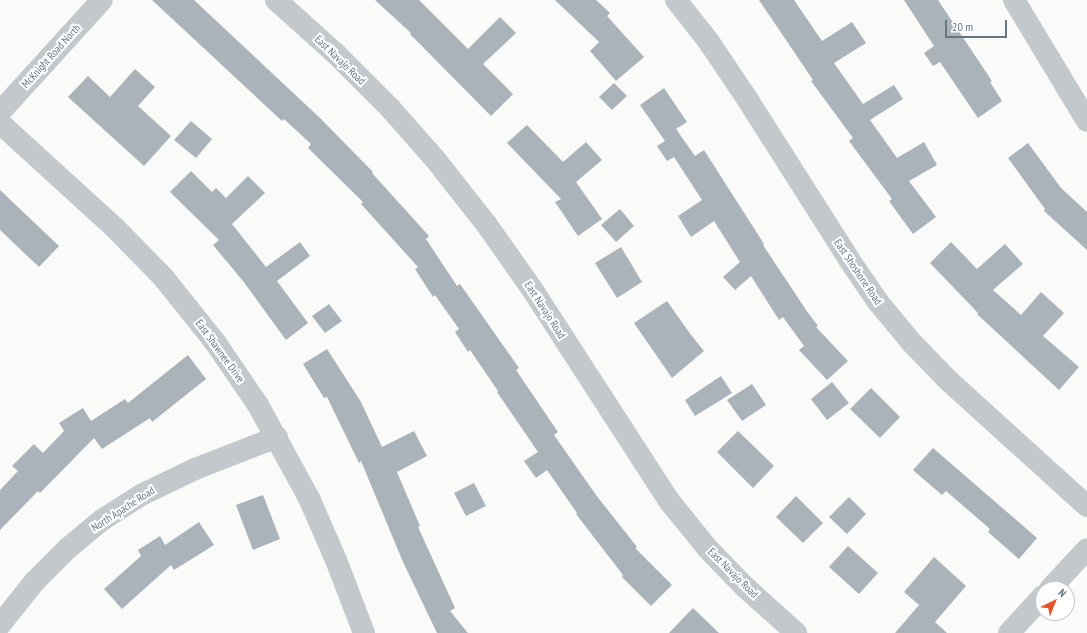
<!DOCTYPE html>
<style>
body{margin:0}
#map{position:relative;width:1087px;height:633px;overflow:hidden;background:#fafaf8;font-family:"PT Sans Narrow",sans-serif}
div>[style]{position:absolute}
.building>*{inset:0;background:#aab3b9}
.minor>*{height:22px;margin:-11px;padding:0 11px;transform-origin:11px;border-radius:11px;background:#c3c8cc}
.tertiary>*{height:22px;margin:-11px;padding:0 11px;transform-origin:11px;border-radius:11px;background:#c3c8cc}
span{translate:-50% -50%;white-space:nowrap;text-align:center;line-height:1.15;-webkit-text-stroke:4px #fff;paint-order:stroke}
.street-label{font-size:11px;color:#657683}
.north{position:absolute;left:1035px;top:581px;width:40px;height:40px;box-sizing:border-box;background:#fff;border:1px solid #c1c8cd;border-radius:50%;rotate:43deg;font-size:11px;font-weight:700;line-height:16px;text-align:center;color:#657683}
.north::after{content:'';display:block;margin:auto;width:14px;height:18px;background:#e4572e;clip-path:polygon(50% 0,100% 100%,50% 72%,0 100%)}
.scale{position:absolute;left:945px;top:20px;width:62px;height:18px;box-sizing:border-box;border:2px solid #657683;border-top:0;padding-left:5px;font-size:12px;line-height:14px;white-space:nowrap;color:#657683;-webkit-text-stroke:3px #fff;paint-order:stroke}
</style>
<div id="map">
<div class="building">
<i style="clip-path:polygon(152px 0,194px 0,320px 118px,373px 172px,372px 173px,429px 236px,426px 239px,457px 286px,460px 284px,519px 368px,516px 370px,558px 432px,554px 435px,596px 495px,637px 547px,635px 548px,672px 585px,651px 606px,622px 577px,623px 575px,576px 514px,577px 513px,547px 470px,536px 478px,524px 461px,538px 452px,497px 392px,498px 391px,470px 350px,468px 352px,455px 332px,459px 329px,435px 295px,433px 297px,415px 269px,418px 267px,361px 204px,363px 202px,308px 148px,311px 144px,284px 119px,282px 121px)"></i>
<i style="clip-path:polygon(375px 0,419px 0,468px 49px,500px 17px,516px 33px,483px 64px,513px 94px,491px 116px,410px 34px,411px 33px)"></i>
<i style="clip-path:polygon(555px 0,596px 0,610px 13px,607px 16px,644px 57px,616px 81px,590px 51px,599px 42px)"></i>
<i style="clip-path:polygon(759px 0,794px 0,822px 41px,852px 22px,866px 43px,834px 63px,863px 104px,894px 85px,903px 99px,870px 120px,897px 158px,924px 142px,937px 165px,909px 181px,936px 217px,913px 234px,889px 201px,892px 199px,849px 141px,853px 138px,811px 81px,813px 80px)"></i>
<i style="clip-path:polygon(904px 0,938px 0,992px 81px,990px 82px,1002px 101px,978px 118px,940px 62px,933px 66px,924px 53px,934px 46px)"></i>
<i style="clip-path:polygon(135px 69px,155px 87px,138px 106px,171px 136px,144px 166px,68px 97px,88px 76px,110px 97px)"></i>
<i style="clip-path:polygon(614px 83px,627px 96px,612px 110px,599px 97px)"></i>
<i style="clip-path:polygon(664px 88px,687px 122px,676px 129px,695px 156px,704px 150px,764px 244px,763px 245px,806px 310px,818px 326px,816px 327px,848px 361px,827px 380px,799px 350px,804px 346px,783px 317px,779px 320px,751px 276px,735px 290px,723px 277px,740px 262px,714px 221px,691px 237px,678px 216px,702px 200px,674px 157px,667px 161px,657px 146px,665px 141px,640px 105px)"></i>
<i style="clip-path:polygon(191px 121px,212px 139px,196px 158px,174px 140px)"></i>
<i style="clip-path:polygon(527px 125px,563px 162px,586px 142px,602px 160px,576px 182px,602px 219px,578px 236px,555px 202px,561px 199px,507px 143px)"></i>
<i style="clip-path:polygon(1028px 143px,1061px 188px,1087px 212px,1087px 250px,1044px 211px,1045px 209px,1008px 158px)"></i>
<i style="clip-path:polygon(191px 171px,212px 192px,216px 188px,226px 198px,248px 176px,265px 193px,232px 224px,266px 267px,300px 242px,310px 256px,277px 281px,308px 323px,286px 340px,243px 281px,213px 245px,219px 240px,170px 192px)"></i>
<i style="clip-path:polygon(0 190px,59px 246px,39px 267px,0 230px)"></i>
<i style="clip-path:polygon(620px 209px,634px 226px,616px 242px,601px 225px)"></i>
<i style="clip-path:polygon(951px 242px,977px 269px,1005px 244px,1023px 264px,993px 290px,1021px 315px,1041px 292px,1064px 313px,1043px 336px,1079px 367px,1059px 390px,977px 314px,978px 313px,930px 263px)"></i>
<i style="clip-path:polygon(621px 247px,642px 282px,617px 298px,595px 263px)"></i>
<i style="clip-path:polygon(667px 301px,691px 335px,704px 351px,672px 378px,634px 323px)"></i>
<i style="clip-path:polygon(329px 304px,342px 321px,325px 333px,312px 316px)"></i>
<i style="clip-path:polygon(327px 349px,361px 402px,382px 447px,414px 431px,427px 456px,397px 472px,420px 526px,418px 527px,455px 608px,450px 611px,468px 633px,437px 633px,403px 562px,361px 461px,359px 463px,327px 397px,324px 398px,303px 364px)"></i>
<i style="clip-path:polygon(188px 355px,206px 379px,152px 422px,150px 418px,102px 449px,94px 438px,40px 493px,38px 491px,0 530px,0 490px,18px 471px,12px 466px,34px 444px,43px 453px,64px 431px,59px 423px,83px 408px,91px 421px,125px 399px,128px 403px)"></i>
<i style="clip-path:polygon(721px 376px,732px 393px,695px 416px,685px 400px)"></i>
<i style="clip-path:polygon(832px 382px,849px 403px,827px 420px,811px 399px)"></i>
<i style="clip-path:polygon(752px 384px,766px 405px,742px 421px,727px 400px)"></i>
<i style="clip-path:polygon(871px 388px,900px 417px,880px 438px,850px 409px)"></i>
<i style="clip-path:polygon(738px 431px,774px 466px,753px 488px,717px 452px)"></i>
<i style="clip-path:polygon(933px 448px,1037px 538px,1019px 559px,988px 532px,990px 529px,946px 491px,942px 495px,913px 470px)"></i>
<i style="clip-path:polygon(474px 483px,486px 506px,466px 516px,454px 493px)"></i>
<i style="clip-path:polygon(263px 495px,280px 539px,253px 550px,236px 505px)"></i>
<i style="clip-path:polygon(796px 496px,823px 523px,803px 543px,776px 517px)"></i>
<i style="clip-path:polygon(849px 497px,866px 514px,847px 534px,829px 517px)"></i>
<i style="clip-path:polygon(199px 522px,214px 545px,174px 570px,171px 565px,122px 609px,104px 589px,141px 556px,138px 550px,160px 536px,165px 545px)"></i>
<i style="clip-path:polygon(848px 546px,878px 573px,859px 594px,829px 567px)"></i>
<i style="clip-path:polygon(934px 557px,966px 586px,935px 622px,947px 633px,895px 633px,919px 605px,904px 592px)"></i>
<i style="clip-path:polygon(693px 608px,719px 633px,669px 633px)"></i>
</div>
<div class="minor">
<i style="left:276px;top:0;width:81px;rotate:42deg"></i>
<i style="left:336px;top:54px;width:76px;rotate:45deg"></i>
<i style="left:390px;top:108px;width:68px;rotate:48.6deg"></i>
<i style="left:435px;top:159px;width:84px;rotate:51.8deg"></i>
<i style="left:487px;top:225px;width:78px;rotate:54.9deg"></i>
<i style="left:532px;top:289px;width:254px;rotate:57.1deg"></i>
<i style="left:670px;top:502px;width:60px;rotate:51deg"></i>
<i style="left:708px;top:549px;width:53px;rotate:45.8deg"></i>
<i style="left:745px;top:587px;width:69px;rotate:42deg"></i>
<i style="left:676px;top:0;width:53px;rotate:51.8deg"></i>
<i style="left:709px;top:42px;width:66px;rotate:56.1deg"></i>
<i style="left:746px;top:97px;width:191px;rotate:57.6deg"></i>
<i style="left:848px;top:258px;width:53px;rotate:55.7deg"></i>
<i style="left:878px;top:302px;width:53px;rotate:50.3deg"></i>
<i style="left:912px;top:343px;width:53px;rotate:45.8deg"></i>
<i style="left:949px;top:381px;width:186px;rotate:42.2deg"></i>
<i style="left:1014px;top:0;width:141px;rotate:58.9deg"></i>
<i style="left:0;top:123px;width:156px;rotate:42.4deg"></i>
<i style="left:115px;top:228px;width:69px;rotate:45.6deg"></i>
<i style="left:163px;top:277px;width:83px;rotate:51.3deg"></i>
<i style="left:215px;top:342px;width:76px;rotate:55.7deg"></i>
<i style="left:258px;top:405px;width:106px;rotate:61.3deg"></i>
<i style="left:309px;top:498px;width:68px;rotate:66.5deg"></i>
<i style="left:336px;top:560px;width:78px;rotate:69deg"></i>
<i style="left:1050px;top:589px;width:54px;rotate:-47.2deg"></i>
<i style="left:0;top:625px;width:56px;rotate:-51.5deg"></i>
<i style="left:35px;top:581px;width:45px;rotate:-45deg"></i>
<i style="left:67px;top:549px;width:45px;rotate:-39.6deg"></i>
<i style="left:102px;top:520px;width:46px;rotate:-32.7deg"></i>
<i style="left:141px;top:495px;width:60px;rotate:-25.7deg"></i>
<i style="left:195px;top:469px;width:88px;rotate:-21.3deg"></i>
<i style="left:1009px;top:633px;width:50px;rotate:-47.4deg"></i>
</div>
<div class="tertiary">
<i style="left:0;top:112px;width:151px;rotate:-47.7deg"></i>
</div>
<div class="street-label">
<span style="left:51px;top:56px;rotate:-48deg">McKnight Road North</span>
<span style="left:340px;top:60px;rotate:44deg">East Navajo Road</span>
<span style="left:858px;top:272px;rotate:56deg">East Shoshone Road</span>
<span style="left:545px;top:310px;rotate:57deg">East Navajo Road</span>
<span style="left:220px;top:351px;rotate:54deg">East Shawnee Drive</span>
<span style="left:123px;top:509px;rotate:-33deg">North Apache Road</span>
<span style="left:733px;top:573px;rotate:45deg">East Navajo Road</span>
</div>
<div class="north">N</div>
<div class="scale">20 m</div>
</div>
